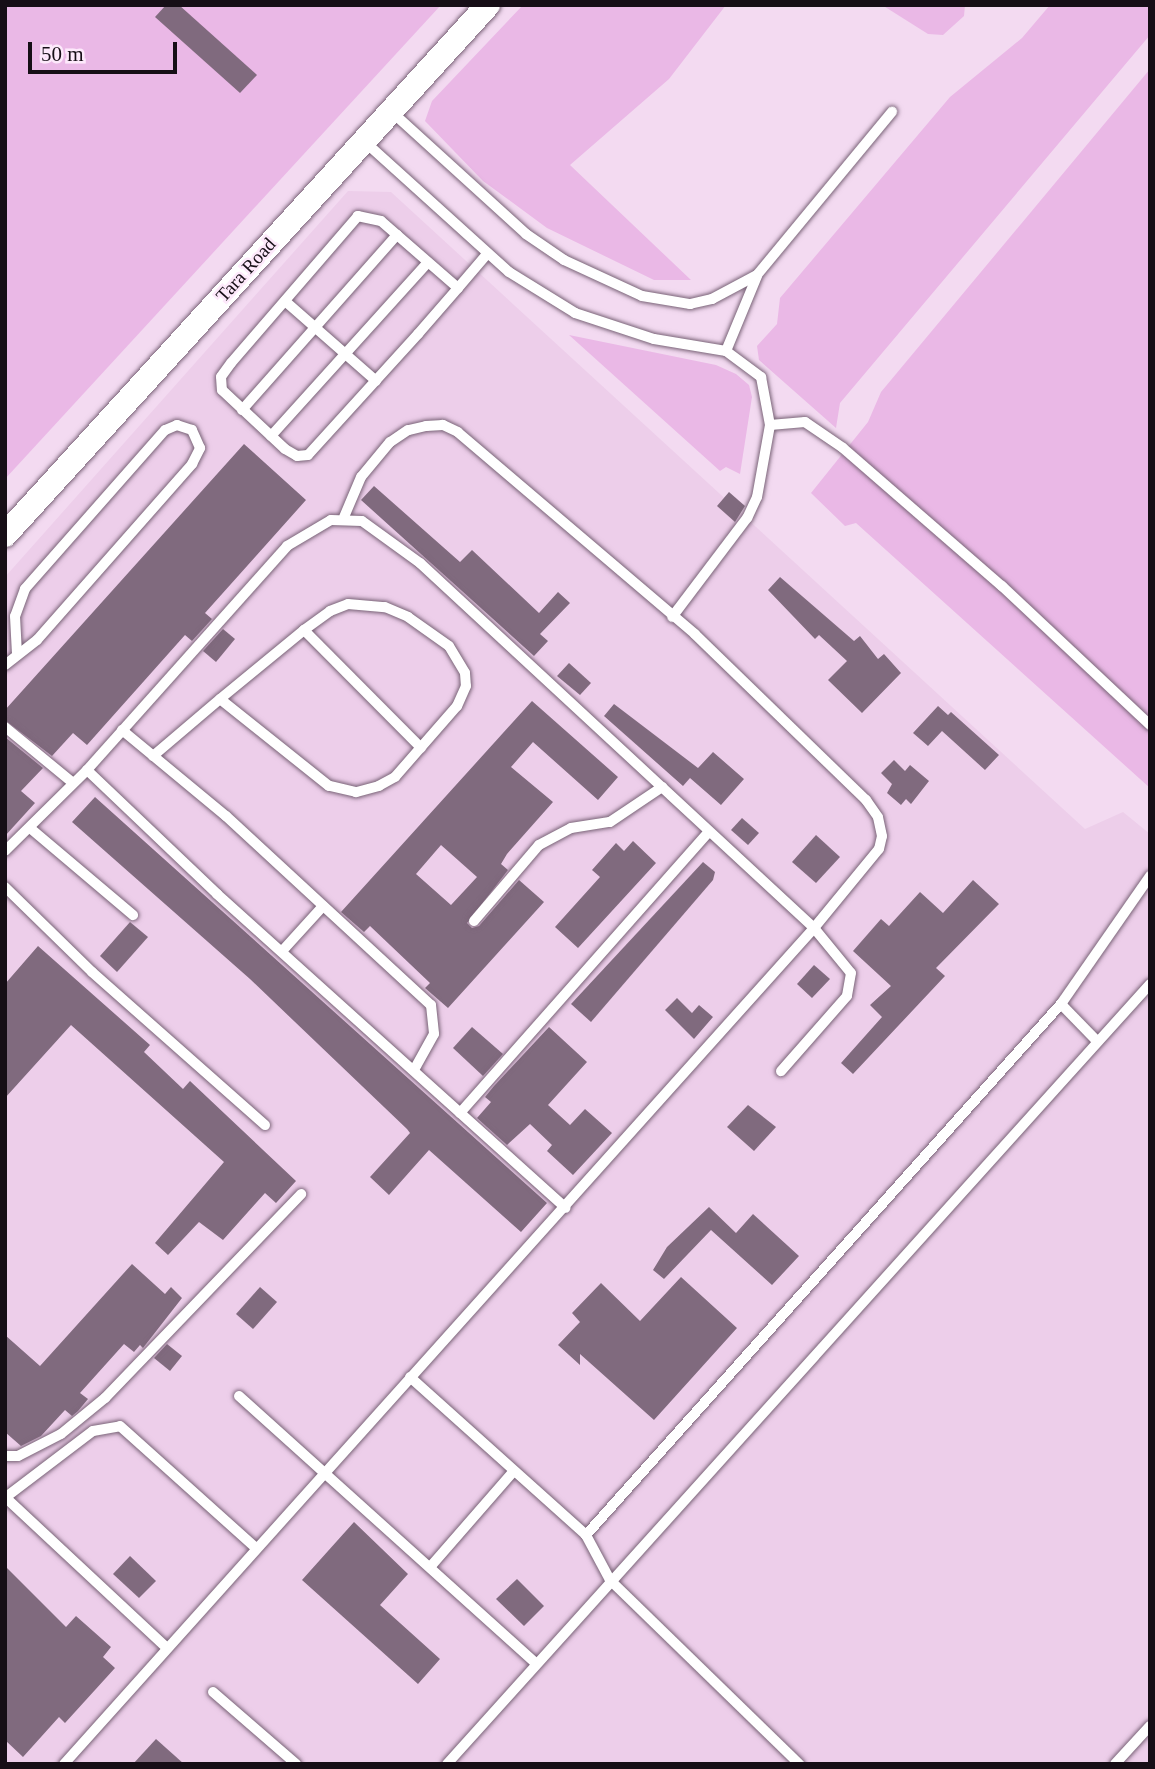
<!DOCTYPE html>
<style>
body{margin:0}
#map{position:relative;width:1155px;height:1769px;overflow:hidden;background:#f3daf1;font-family:Georgia,serif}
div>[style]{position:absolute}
.built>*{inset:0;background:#edceea}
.green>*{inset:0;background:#eab8e6}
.building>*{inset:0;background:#806a7e}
.roads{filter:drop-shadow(0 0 2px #796377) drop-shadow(0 0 2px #796377)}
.service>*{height:10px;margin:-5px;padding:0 5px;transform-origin:5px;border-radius:5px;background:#fff}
.tertiary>*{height:24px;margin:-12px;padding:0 12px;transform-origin:12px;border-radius:12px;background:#fff}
span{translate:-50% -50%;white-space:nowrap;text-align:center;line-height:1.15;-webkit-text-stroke:5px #fde9fb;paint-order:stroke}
.street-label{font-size:19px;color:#160e16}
.frame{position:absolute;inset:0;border:7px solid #160e16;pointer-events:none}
.scale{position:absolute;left:28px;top:42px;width:149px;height:32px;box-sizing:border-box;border:4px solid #160e16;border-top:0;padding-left:9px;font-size:21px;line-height:24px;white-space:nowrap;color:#160e16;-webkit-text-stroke:5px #fde9fb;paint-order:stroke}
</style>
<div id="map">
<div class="built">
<i style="clip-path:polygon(348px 191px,391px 192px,1085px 829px,1123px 812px,1150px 834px,1150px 1764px,5px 1764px,5px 577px)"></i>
</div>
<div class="green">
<i style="clip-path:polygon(5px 5px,441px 5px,5px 479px)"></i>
<i style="clip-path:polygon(523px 5px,726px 5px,669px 79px,570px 165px,691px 280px,654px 280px,547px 228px,483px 181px,425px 121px,432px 101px)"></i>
<i style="clip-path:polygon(882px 5px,965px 5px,964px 16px,943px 35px,928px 34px)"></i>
<i style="clip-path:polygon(1050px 5px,1150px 5px,1150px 35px,840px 403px,836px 428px,759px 360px,757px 346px,777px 324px,780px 298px,950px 97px,1022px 38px)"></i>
<i style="clip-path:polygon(1150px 69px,1150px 788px,856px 523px,845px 526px,811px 493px,868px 422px,881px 392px)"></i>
<i style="clip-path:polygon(569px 335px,716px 365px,736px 374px,749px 385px,752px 397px,740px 474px,726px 467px,720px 471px)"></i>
</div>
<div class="building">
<i style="clip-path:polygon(166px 5px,179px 5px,257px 75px,240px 93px,155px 17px)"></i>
<i style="clip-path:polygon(244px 444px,306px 500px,205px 613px,212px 619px,192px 641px,185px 635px,87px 745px,73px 733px,52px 756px,5px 720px,5px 710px)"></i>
<i style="clip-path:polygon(374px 486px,460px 562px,472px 550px,539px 613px,558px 592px,570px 603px,540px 634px,548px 641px,534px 656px,361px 500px)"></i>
<i style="clip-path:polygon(729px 492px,745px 506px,735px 522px,717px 506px)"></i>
<i style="clip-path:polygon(780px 577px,854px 641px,860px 636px,878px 659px,884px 654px,901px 673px,862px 713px,828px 680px,847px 661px,819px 635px,815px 639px,768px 590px)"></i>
<i style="clip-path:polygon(223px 629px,235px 639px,216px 662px,203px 651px)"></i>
<i style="clip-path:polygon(569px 663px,591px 683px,580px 695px,557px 676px)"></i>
<i style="clip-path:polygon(evenodd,532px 701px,618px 777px,598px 800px,533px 742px,511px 767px,553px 802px,507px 854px,501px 864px,508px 870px,467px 923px,472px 928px,479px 926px,519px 880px,544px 902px,448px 1008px,425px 988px,430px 983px,370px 926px,364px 932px,341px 912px,532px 701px,441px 845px,477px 877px,451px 905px,416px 874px,441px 845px)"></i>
<i style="clip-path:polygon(614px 704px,698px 768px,713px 752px,744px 779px,721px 805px,690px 778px,683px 786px,604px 716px)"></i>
<i style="clip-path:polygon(938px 706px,948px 715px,951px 712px,999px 755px,985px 770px,942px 731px,928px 746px,913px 733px)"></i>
<i style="clip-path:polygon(5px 737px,43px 768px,21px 791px,35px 803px,5px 836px)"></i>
<i style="clip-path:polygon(894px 760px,905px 771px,910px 765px,929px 781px,911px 804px,906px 799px,901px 805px,887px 793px,892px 784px,881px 773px)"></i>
<i style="clip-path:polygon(95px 797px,547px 1203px,521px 1232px,429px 1150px,389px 1195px,370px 1177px,410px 1133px,407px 1129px,250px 979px,72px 822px)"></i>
<i style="clip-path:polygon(742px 818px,759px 833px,748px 845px,731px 830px)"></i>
<i style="clip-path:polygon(816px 835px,840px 857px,816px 883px,792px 862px)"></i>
<i style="clip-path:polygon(633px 841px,656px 863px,578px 948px,555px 927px,600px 877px,592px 870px,616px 843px,624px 851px)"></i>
<i style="clip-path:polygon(703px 862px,715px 872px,713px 880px,591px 1022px,571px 1004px)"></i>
<i style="clip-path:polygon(973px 880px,999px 904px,936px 968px,945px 976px,853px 1074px,841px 1063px,882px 1017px,870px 1005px,891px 986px,853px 951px,881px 919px,889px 926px,920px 892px,943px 913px)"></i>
<i style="clip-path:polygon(130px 922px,148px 937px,117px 972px,100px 956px)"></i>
<i style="clip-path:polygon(38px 946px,150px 1045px,144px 1052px,183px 1089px,190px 1081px,296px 1181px,276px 1203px,265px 1193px,223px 1240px,199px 1222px,168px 1255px,155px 1243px,224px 1162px,71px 1025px,5px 1098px,5px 984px)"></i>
<i style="clip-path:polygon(814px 965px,830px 979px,812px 998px,797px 984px)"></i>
<i style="clip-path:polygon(677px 998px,692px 1013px,699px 1005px,713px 1017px,694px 1039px,665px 1010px)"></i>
<i style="clip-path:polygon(472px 1027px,503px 1054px,483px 1076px,453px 1048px)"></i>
<i style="clip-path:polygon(549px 1027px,587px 1062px,548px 1105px,570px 1125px,585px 1109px,612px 1133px,573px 1175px,547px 1151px,552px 1145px,530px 1124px,507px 1145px,477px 1118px,491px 1102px,485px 1097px,494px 1086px)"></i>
<i style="clip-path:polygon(748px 1105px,776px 1127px,754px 1151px,727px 1127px)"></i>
<i style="clip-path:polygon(709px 1207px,736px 1233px,753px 1214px,799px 1256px,772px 1285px,711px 1230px,664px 1279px,653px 1270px,667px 1247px)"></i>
<i style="clip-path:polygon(132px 1264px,165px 1294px,171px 1287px,182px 1298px,143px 1348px,140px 1345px,134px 1352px,124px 1344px,80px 1393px,88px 1399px,78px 1411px,72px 1416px,65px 1410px,41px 1436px,21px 1446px,5px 1432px,5px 1335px,40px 1366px)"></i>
<i style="clip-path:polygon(681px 1277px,737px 1328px,654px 1420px,580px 1354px,580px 1365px,558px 1345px,580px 1322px,572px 1313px,601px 1283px,640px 1321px)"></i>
<i style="clip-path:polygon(260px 1287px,277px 1302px,253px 1329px,236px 1314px)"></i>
<i style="clip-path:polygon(167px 1344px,182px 1356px,170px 1371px,154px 1358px)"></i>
<i style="clip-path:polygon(354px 1522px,408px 1574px,380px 1605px,440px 1659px,418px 1684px,302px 1580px)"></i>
<i style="clip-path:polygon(130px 1556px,156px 1581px,139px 1598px,113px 1574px)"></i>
<i style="clip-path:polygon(5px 1566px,66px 1627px,76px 1616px,111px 1647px,103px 1657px,115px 1668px,65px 1723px,59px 1717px,23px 1757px,5px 1740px)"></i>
<i style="clip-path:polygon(517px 1579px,544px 1606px,524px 1626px,496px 1599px)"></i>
<i style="clip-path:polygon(156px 1739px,184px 1764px,133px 1764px)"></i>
</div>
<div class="roads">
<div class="service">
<i style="left:392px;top:112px;width:181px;rotate:42.3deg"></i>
<i style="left:526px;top:234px;width:46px;rotate:34.4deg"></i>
<i style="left:564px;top:260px;width:86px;rotate:24.8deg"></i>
<i style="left:642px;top:296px;width:49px;rotate:9.5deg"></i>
<i style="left:690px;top:304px;width:23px;rotate:-13deg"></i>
<i style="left:712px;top:299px;width:51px;rotate:-28.1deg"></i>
<i style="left:757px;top:275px;width:212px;rotate:-50.4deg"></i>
<i style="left:364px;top:141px;width:195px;rotate:42.1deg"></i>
<i style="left:509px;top:272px;width:78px;rotate:31.8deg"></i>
<i style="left:575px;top:313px;width:83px;rotate:18.2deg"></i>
<i style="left:654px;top:339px;width:73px;rotate:9.5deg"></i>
<i style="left:726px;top:351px;width:44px;rotate:36.6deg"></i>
<i style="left:761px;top:377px;width:49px;rotate:79.4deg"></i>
<i style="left:770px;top:425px;width:73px;rotate:100.2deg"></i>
<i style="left:757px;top:497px;width:23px;rotate:115deg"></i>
<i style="left:747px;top:518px;width:124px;rotate:127.1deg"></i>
<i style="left:458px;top:288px;width:102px;rotate:-139deg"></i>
<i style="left:381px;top:221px;width:24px;rotate:-168deg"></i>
<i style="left:358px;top:216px;width:194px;rotate:130.8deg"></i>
<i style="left:231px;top:363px;width:17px;rotate:126deg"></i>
<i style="left:221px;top:377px;width:13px;rotate:86deg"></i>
<i style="left:222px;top:390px;width:86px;rotate:43.1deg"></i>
<i style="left:285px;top:449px;width:14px;rotate:30deg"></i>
<i style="left:297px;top:456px;width:11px;rotate:-5deg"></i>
<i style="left:308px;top:455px;width:164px;rotate:-47.7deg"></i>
<i style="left:418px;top:334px;width:61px;rotate:-49deg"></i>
<i style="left:458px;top:288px;width:45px;rotate:-49.5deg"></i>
<i style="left:285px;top:301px;width:121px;rotate:41.3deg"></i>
<i style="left:726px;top:351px;width:81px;rotate:-67.5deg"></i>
<i style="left:242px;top:410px;width:234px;rotate:-48.5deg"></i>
<i style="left:770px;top:425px;width:35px;rotate:-5deg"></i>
<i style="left:805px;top:422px;width:46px;rotate:34.4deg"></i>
<i style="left:843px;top:448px;width:211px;rotate:41deg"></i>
<i style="left:1002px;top:586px;width:203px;rotate:43.2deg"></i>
<i style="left:271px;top:436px;width:234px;rotate:-47.9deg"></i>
<i style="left:304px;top:630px;width:166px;rotate:45.2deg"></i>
<i style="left:5px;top:665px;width:41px;rotate:-38deg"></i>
<i style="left:37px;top:640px;width:235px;rotate:-48.6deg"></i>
<i style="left:192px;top:464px;width:18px;rotate:-63deg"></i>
<i style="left:200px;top:448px;width:20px;rotate:-114deg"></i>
<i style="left:192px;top:430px;width:16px;rotate:-162deg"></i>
<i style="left:177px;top:425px;width:13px;rotate:157deg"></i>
<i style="left:165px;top:430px;width:212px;rotate:131.4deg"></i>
<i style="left:25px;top:589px;width:29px;rotate:110deg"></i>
<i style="left:15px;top:616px;width:36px;rotate:87deg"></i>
<i style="left:5px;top:727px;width:88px;rotate:39.5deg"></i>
<i style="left:122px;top:730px;width:135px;rotate:39.6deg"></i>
<i style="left:226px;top:816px;width:279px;rotate:42.7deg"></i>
<i style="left:431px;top:1005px;width:29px;rotate:84deg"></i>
<i style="left:434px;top:1034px;width:41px;rotate:119.1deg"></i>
<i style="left:153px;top:756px;width:88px;rotate:-40.4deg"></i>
<i style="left:220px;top:699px;width:109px;rotate:-39.4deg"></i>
<i style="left:304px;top:630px;width:32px;rotate:-36deg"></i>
<i style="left:330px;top:611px;width:19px;rotate:-21deg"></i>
<i style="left:348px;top:604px;width:37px;rotate:5deg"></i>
<i style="left:385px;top:607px;width:25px;rotate:23deg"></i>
<i style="left:408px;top:617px;width:50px;rotate:35.3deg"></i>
<i style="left:449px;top:646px;width:31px;rotate:59deg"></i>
<i style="left:465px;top:673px;width:13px;rotate:86deg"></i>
<i style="left:466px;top:686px;width:22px;rotate:114deg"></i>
<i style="left:457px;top:706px;width:94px;rotate:131.1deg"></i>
<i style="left:395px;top:777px;width:18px;rotate:151deg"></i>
<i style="left:379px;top:786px;width:24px;rotate:165deg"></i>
<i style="left:356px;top:792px;width:28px;rotate:-167deg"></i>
<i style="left:329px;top:786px;width:139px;rotate:-141.4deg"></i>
<i style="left:87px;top:770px;width:180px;rotate:43.6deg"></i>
<i style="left:217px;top:894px;width:469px;rotate:42deg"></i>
<i style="left:30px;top:828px;width:135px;rotate:40.2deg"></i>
<i style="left:5px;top:851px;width:115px;rotate:-44.6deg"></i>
<i style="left:87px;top:770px;width:300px;rotate:-48.2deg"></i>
<i style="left:287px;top:546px;width:51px;rotate:-30.6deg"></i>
<i style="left:331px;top:520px;width:31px;rotate:2deg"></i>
<i style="left:362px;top:521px;width:72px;rotate:35.9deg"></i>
<i style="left:420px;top:563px;width:537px;rotate:42.81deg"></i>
<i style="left:814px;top:928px;width:58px;rotate:50.6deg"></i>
<i style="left:851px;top:973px;width:23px;rotate:100deg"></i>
<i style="left:847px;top:996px;width:100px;rotate:131.3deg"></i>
<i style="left:5px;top:887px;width:122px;rotate:44.3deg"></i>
<i style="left:92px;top:972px;width:231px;rotate:41.5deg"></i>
<i style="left:474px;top:921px;width:100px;rotate:-49.5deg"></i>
<i style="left:539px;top:845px;width:36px;rotate:-28deg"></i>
<i style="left:571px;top:828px;width:39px;rotate:-9deg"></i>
<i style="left:610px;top:822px;width:63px;rotate:-33.9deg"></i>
<i style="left:284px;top:949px;width:58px;rotate:-47.8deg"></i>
<i style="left:1061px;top:1004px;width:50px;rotate:45.8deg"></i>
<i style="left:460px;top:1113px;width:375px;rotate:-48.5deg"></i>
<i style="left:410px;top:1377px;width:237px;rotate:41.9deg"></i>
<i style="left:586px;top:1535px;width:51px;rotate:61.9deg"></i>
<i style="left:610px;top:1580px;width:264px;rotate:44.2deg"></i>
<i style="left:239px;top:1396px;width:399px;rotate:42deg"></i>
<i style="left:5px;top:1456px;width:13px"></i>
<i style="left:18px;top:1456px;width:48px;rotate:-27.1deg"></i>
<i style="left:61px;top:1434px;width:57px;rotate:-39.3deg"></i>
<i style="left:105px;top:1398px;width:283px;rotate:-46.1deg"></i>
<i style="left:5px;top:1497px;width:221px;rotate:43deg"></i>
<i style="left:6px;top:1497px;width:109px;rotate:-37.2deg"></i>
<i style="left:93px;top:1431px;width:27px;rotate:-10deg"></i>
<i style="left:120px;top:1426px;width:183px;rotate:41.9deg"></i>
<i style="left:586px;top:1535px;width:712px;rotate:-48.19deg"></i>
<i style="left:1061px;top:1004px;width:156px;rotate:-55.2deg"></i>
<i style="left:431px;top:1566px;width:123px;rotate:-48.9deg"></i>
<i style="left:213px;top:1692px;width:110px;rotate:40.9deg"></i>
<i style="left:64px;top:1764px;width:1123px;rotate:-48.1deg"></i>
<i style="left:814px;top:928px;width:102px;rotate:-50.6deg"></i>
<i style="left:879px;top:849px;width:13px;rotate:-77deg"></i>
<i style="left:882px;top:836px;width:19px;rotate:-102deg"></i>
<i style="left:878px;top:817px;width:21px;rotate:-125deg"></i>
<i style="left:866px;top:800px;width:238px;rotate:-135.9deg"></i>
<i style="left:695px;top:634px;width:311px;rotate:-139.6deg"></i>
<i style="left:458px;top:432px;width:17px;rotate:-155deg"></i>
<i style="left:443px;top:425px;width:17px;rotate:177deg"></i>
<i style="left:426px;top:426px;width:18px;rotate:167deg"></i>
<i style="left:408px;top:430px;width:22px;rotate:146deg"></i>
<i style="left:390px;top:442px;width:45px;rotate:129.6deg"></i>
<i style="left:361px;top:477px;width:43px;rotate:113deg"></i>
<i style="left:447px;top:1764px;width:1050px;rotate:-47.97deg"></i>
<i style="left:1115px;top:1764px;width:52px;rotate:-47.4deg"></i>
</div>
<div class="tertiary">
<i style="left:5px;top:535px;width:717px;rotate:-47.66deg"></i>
</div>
</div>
<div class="street-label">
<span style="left:246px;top:270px;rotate:-48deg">Tara Road</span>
</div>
<div class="frame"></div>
<div class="scale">50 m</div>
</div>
